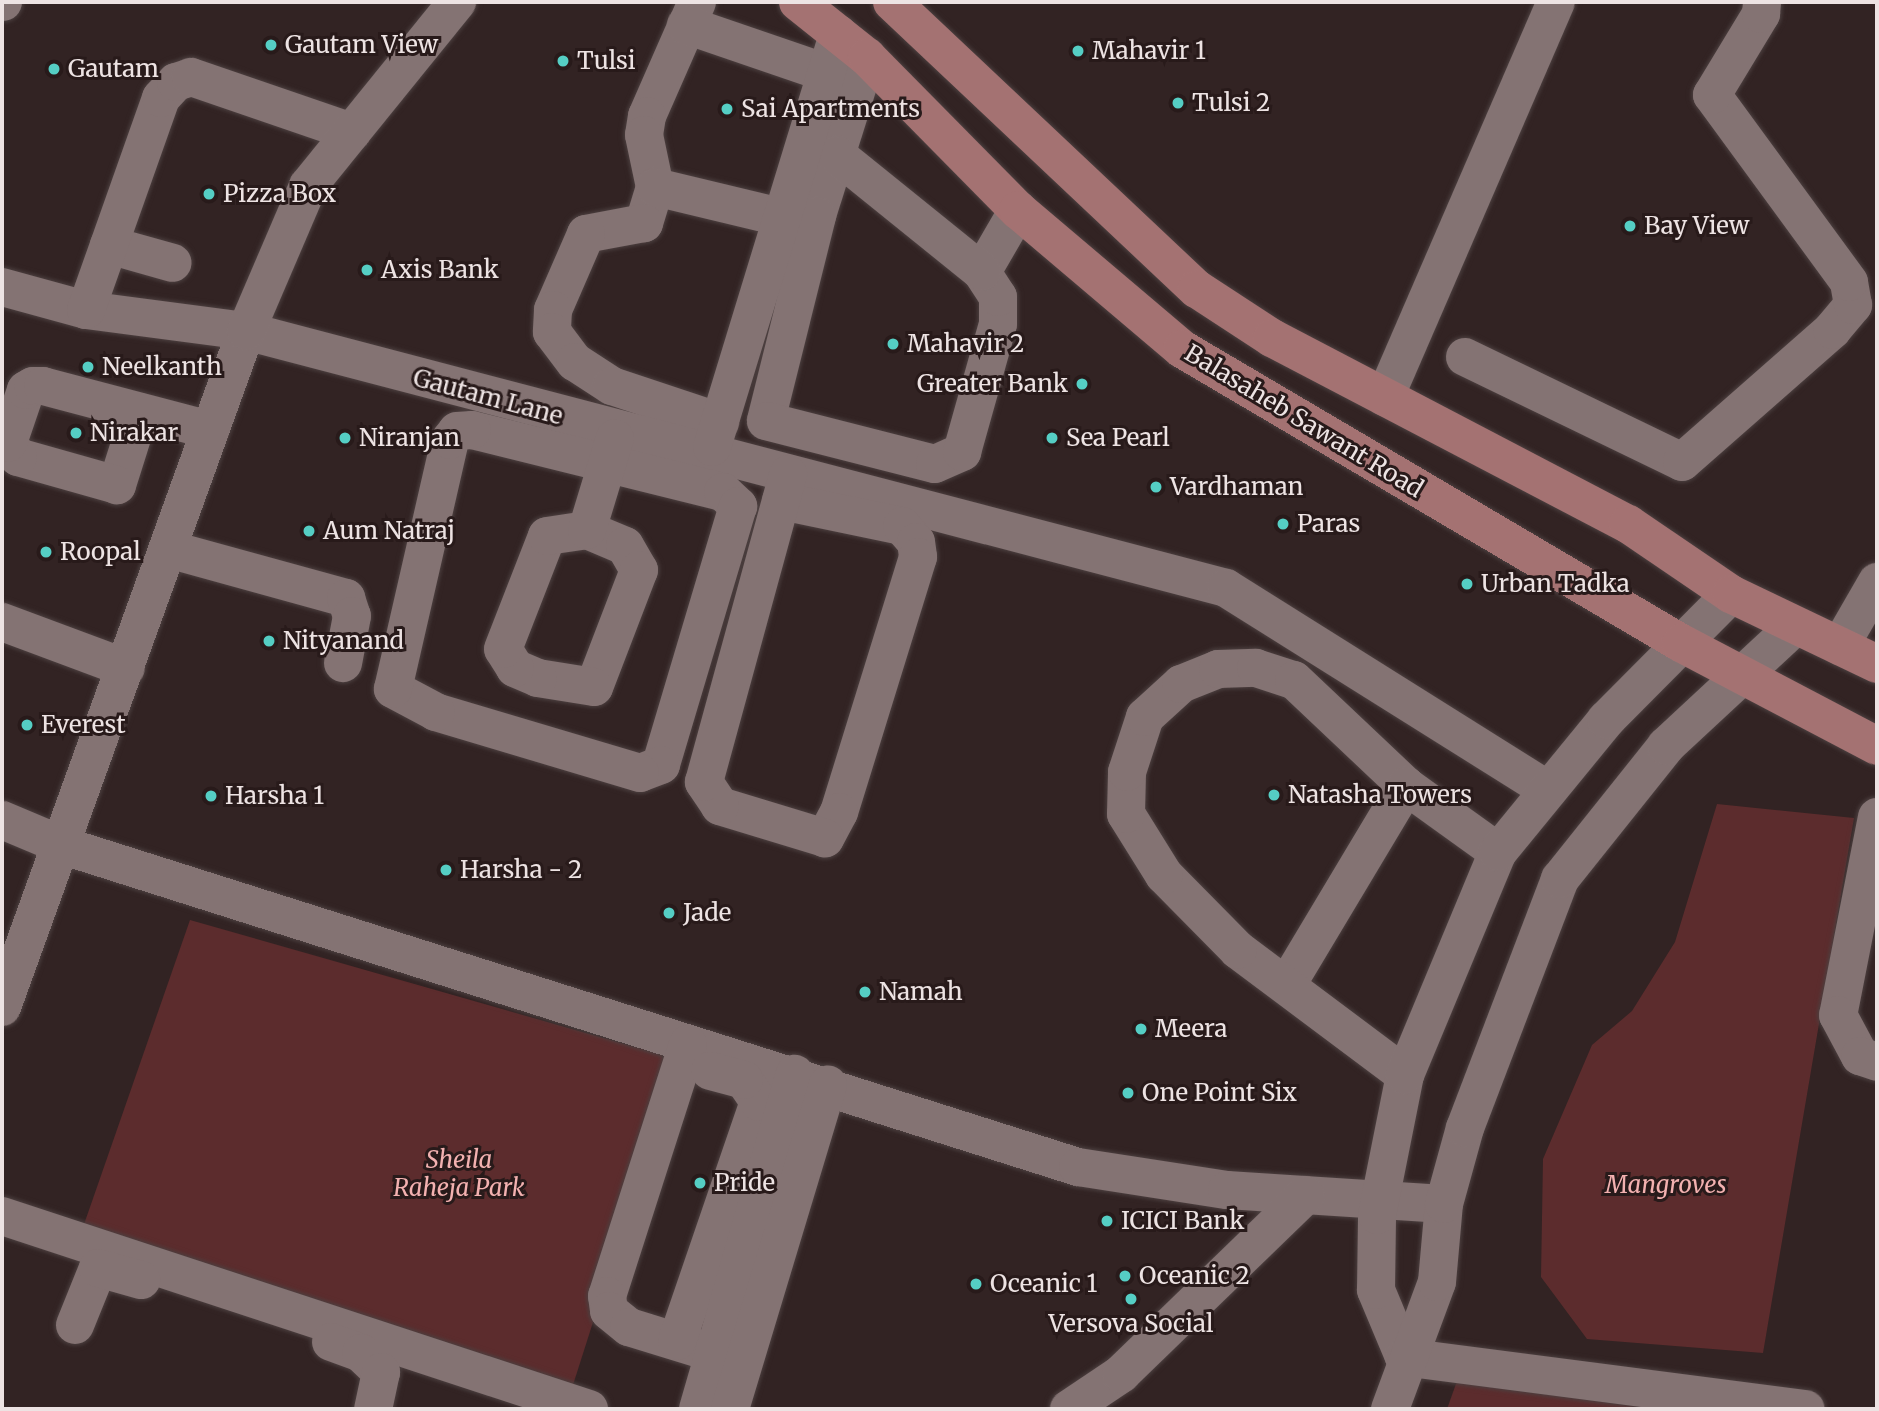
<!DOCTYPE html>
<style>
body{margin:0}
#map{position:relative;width:1879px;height:1411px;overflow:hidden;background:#322323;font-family:Merriweather,serif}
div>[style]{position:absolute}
.green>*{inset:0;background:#5c2c2d}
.roads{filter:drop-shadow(0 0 2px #4c4040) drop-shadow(0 0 2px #4c4040)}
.minor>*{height:38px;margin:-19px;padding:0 19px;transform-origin:19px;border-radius:19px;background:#847373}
.major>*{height:38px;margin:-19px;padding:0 19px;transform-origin:19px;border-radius:19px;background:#a47272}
.dots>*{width:19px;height:19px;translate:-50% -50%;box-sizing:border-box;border:4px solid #281a1a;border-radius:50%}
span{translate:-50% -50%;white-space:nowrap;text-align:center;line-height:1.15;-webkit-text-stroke:6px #281a1a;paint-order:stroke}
.poi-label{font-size:24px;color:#ede3e3}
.left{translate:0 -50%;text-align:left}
.right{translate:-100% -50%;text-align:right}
.street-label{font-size:24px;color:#ede3e3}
.park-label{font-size:24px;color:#f3b1b0;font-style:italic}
.frame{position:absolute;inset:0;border:4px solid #ede3e3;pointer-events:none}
</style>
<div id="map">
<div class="green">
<i style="clip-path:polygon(1717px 804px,1854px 818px,1763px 1353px,1587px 1339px,1541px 1277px,1543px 1159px,1592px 1045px,1632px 1011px,1675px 942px)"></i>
<i style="clip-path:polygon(190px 920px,677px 1059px,572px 1388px,81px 1233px)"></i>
<i style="clip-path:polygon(1457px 1381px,1652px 1409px,1447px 1409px)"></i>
</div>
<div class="roads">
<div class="minor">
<i style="left:2px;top:2px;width:1px"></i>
<i style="left:697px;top:2px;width:124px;rotate:113.7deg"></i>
<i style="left:647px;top:116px;width:19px;rotate:99deg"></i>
<i style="left:644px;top:135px;width:53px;rotate:78.1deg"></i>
<i style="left:655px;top:187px;width:38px;rotate:107deg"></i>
<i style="left:644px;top:223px;width:59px;rotate:169.3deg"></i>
<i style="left:586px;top:234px;width:83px;rotate:113.5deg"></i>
<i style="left:553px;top:310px;width:22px;rotate:93deg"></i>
<i style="left:552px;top:332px;width:38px;rotate:53deg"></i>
<i style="left:575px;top:362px;width:44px;rotate:33deg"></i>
<i style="left:612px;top:386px;width:114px;rotate:18.4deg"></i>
<i style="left:686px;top:25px;width:148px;rotate:18.9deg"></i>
<i style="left:867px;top:57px;width:167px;rotate:107.5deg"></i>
<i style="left:817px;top:216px;width:211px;rotate:104deg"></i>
<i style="left:766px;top:421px;width:174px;rotate:14.3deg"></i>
<i style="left:935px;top:464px;width:30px;rotate:-24deg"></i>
<i style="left:962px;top:452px;width:133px;rotate:-74.3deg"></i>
<i style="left:998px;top:324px;width:27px;rotate:-90deg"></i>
<i style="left:998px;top:297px;width:30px;rotate:-123deg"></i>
<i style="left:982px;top:272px;width:72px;rotate:-59.9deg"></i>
<i style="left:837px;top:155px;width:186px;rotate:38.9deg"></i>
<i style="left:655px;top:187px;width:129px;rotate:13.5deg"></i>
<i style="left:109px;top:245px;width:66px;rotate:15.7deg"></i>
<i style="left:2px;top:287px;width:87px;rotate:15.3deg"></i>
<i style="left:86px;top:310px;width:161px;rotate:7.5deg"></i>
<i style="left:246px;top:331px;width:1013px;rotate:14.69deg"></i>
<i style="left:1226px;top:588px;width:380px;rotate:32.1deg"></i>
<i style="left:86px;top:310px;width:225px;rotate:-70.5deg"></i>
<i style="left:161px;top:98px;width:22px;rotate:-47deg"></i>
<i style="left:176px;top:82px;width:16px;rotate:-18deg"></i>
<i style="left:191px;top:77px;width:170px;rotate:18.9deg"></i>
<i style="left:1465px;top:357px;width:241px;rotate:25.8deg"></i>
<i style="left:1682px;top:462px;width:200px;rotate:-41.3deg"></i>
<i style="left:1832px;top:330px;width:33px;rotate:-50deg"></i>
<i style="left:1853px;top:305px;width:23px;rotate:-100deg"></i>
<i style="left:1849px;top:282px;width:232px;rotate:-126.2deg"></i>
<i style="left:1712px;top:95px;width:95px;rotate:-58.8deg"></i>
<i style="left:1761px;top:14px;width:12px;rotate:-85deg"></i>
<i style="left:1385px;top:397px;width:430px;rotate:-66.6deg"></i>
<i style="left:140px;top:412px;width:77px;rotate:107.5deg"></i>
<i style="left:117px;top:485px;width:103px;rotate:-164.2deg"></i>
<i style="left:18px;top:457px;width:17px;rotate:-126deg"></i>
<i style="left:8px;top:443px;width:56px;rotate:-71.2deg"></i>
<i style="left:26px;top:390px;width:8px;rotate:-30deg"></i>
<i style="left:33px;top:386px;width:10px"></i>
<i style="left:43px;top:386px;width:173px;rotate:14.8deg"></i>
<i style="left:472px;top:430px;width:259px;rotate:13.9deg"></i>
<i style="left:723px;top:492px;width:21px;rotate:43deg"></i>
<i style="left:738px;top:506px;width:270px;rotate:106.6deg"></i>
<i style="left:661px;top:765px;width:22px;rotate:159deg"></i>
<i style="left:640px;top:773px;width:213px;rotate:-163.4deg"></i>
<i style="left:436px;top:712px;width:49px;rotate:-151.9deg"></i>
<i style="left:393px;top:689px;width:255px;rotate:-77.1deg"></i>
<i style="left:450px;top:440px;width:11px;rotate:-52deg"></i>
<i style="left:457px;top:431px;width:15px;rotate:-4deg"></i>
<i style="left:712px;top:447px;width:432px;rotate:-73deg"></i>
<i style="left:781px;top:501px;width:124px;rotate:11.7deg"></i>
<i style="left:902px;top:526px;width:21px;rotate:49deg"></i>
<i style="left:916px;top:542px;width:15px;rotate:82deg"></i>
<i style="left:918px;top:557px;width:267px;rotate:107.2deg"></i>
<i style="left:839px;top:812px;width:30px;rotate:118deg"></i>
<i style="left:825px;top:838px;width:110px;rotate:-163.1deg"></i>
<i style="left:720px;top:806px;width:29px;rotate:-124deg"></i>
<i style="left:704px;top:782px;width:319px;rotate:-74.7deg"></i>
<i style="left:587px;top:530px;width:41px;rotate:22.8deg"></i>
<i style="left:625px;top:546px;width:28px;rotate:60deg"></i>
<i style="left:639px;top:570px;width:125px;rotate:111deg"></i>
<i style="left:594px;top:687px;width:57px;rotate:-170.9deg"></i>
<i style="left:538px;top:678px;width:25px;rotate:-157deg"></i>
<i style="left:515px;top:668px;width:22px;rotate:-122deg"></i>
<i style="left:503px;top:649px;width:121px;rotate:-68.7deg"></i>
<i style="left:547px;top:536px;width:40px;rotate:-8.5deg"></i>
<i style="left:587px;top:530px;width:96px;rotate:-73.1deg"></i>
<i style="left:168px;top:549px;width:185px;rotate:15.4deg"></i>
<i style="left:346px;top:598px;width:19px;rotate:72deg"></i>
<i style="left:352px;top:616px;width:48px;rotate:100.8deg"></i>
<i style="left:2px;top:622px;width:132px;rotate:20.4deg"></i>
<i style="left:1840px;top:646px;width:74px;rotate:-60deg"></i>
<i style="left:1877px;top:817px;width:202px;rotate:101.1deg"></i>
<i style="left:1838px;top:1015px;width:47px;rotate:61.8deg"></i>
<i style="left:1860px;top:1056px;width:18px;rotate:19deg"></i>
<i style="left:2px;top:820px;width:67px;rotate:22.8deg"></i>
<i style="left:64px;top:846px;width:1064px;rotate:17.57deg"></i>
<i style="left:1078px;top:1167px;width:151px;rotate:8.8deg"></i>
<i style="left:1227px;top:1190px;width:217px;rotate:3.7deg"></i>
<i style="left:1288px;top:983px;width:230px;rotate:-59.1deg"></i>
<i style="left:2px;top:1007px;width:719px;rotate:-70.15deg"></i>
<i style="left:246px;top:331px;width:158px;rotate:-66.8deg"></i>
<i style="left:308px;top:186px;width:237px;rotate:-51deg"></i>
<i style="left:688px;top:1044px;width:265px;rotate:107.8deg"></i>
<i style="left:607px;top:1296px;width:15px;rotate:82deg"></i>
<i style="left:609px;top:1311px;width:26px;rotate:39deg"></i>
<i style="left:629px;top:1327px;width:91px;rotate:17.2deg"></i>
<i style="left:1405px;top:1075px;width:209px;rotate:-143.2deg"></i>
<i style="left:1238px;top:950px;width:105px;rotate:-134.6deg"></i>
<i style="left:1164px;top:875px;width:72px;rotate:-121.9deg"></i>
<i style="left:1126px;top:814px;width:42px;rotate:-88.6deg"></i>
<i style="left:1127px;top:772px;width:58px;rotate:-71.9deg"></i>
<i style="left:1145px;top:717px;width:49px;rotate:-42.5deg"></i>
<i style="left:1181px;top:684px;width:40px;rotate:-22deg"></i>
<i style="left:1218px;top:669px;width:38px;rotate:-2deg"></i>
<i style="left:1256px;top:668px;width:40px;rotate:18deg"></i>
<i style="left:1294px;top:680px;width:154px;rotate:43.4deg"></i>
<i style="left:1406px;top:786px;width:113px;rotate:35.7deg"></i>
<i style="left:2px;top:1216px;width:618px;rotate:18.2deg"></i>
<i style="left:75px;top:1325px;width:61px;rotate:-68deg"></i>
<i style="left:98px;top:1268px;width:45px;rotate:15.6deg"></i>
<i style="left:677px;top:1341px;width:253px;rotate:-71.1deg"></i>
<i style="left:759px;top:1102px;width:27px;rotate:-124deg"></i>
<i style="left:744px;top:1080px;width:35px;rotate:-165deg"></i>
<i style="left:331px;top:1342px;width:32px;rotate:20deg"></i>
<i style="left:361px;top:1353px;width:28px;rotate:44deg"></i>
<i style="left:381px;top:1372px;width:38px;rotate:102deg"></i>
<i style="left:1404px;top:1357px;width:73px;rotate:-112.7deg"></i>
<i style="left:1376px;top:1290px;width:75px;rotate:-89.2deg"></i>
<i style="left:1377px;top:1215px;width:143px;rotate:-78.7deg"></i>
<i style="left:1405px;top:1075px;width:242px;rotate:-67.4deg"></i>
<i style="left:1498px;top:852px;width:171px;rotate:-50.7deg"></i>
<i style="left:1606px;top:720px;width:177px;rotate:-45.2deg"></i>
<i style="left:1404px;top:1357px;width:405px;rotate:7.4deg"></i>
<i style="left:698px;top:1409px;width:349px;rotate:-73.9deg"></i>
<i style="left:730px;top:1409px;width:339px;rotate:-73.2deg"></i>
<i style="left:1069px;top:1409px;width:63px;rotate:-33.9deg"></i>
<i style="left:1121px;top:1374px;width:257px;rotate:-44.1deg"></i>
<i style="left:1390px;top:1409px;width:135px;rotate:-69.7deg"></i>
<i style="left:1437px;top:1282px;width:78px;rotate:-84.9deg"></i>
<i style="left:1444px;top:1204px;width:79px;rotate:-74.6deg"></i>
<i style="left:1465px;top:1128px;width:267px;rotate:-69.1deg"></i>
<i style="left:1560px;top:879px;width:170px;rotate:-51.4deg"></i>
<i style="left:1666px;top:746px;width:176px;rotate:-42.9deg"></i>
</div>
<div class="major">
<i style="left:798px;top:2px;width:88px;rotate:38.6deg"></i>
<i style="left:867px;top:57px;width:215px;rotate:45.4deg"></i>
<i style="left:1018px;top:210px;width:215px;rotate:40.3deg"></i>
<i style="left:1182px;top:349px;width:579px;rotate:30.51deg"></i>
<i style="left:1681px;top:643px;width:221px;rotate:27.7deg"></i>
<i style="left:892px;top:2px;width:419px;rotate:43.3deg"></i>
<i style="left:1197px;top:289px;width:90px;rotate:33.2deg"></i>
<i style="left:1272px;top:338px;width:402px;rotate:27.6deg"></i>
<i style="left:1628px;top:524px;width:125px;rotate:34.2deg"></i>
<i style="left:1731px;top:594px;width:162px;rotate:25.6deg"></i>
</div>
</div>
<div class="dots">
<i style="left:271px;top:45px;background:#55cec4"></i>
<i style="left:1078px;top:51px;background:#55cec4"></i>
<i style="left:563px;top:61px;background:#55cec4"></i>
<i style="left:54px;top:69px;background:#55cec4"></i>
<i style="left:1178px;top:103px;background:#55cec4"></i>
<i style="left:727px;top:109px;background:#55cec4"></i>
<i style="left:209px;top:194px;background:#55cec4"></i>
<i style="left:1630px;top:226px;background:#55cec4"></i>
<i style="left:367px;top:270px;background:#55cec4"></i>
<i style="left:893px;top:344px;background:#55cec4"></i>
<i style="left:88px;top:367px;background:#55cec4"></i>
<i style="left:1082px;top:384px;background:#55cec4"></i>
<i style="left:76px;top:433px;background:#55cec4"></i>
<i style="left:345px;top:438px;background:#55cec4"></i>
<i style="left:1052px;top:438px;background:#55cec4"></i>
<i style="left:1156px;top:487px;background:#55cec4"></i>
<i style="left:1283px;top:524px;background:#55cec4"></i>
<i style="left:309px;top:531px;background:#55cec4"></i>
<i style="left:46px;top:552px;background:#55cec4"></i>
<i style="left:1467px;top:584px;background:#55cec4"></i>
<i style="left:269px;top:641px;background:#55cec4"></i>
<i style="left:27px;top:725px;background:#55cec4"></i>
<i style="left:1274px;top:795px;background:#55cec4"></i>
<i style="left:211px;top:796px;background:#55cec4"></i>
<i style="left:446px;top:870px;background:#55cec4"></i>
<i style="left:669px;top:913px;background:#55cec4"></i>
<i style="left:865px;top:992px;background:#55cec4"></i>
<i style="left:1141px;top:1029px;background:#55cec4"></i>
<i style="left:1128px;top:1093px;background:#55cec4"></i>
<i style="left:700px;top:1183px;background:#55cec4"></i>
<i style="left:1107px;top:1221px;background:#55cec4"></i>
<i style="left:1125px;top:1276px;background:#55cec4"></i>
<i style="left:976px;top:1284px;background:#55cec4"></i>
<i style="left:1131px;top:1299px;background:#55cec4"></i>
</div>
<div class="poi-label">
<span class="left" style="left:285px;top:45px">Gautam View</span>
<span class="left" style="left:1092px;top:51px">Mahavir 1</span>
<span class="left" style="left:577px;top:61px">Tulsi</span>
<span class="left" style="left:68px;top:69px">Gautam</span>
<span class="left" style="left:1192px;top:103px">Tulsi 2</span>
<span class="left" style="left:741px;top:109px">Sai Apartments</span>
<span class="left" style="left:223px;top:194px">Pizza Box</span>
<span class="left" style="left:1644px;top:226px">Bay View</span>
<span class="left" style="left:381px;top:270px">Axis Bank</span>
<span class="left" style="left:907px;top:344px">Mahavir 2</span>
<span class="left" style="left:102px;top:367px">Neelkanth</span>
<span class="right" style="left:1068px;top:384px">Greater Bank</span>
<span class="left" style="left:90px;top:433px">Nirakar</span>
<span class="left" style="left:359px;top:438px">Niranjan</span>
<span class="left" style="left:1066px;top:438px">Sea Pearl</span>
<span class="left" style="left:1170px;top:487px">Vardhaman</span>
<span class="left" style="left:1297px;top:524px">Paras</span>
<span class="left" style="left:323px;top:531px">Aum Natraj</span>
<span class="left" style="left:60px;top:552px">Roopal</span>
<span class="left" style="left:1481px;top:584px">Urban Tadka</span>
<span class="left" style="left:283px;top:641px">Nityanand</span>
<span class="left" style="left:41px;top:725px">Everest</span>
<span class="left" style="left:1288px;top:795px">Natasha Towers</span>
<span class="left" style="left:225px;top:796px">Harsha 1</span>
<span class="left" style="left:460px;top:870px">Harsha - 2</span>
<span class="left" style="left:683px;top:913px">Jade</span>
<span class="left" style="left:879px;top:992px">Namah</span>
<span class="left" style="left:1155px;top:1029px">Meera</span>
<span class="left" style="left:1142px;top:1093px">One Point Six</span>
<span class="left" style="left:714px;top:1183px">Pride</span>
<span class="left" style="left:1121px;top:1221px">ICICI Bank</span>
<span class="left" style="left:1139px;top:1276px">Oceanic 2</span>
<span class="left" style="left:990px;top:1284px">Oceanic 1</span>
<span style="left:1131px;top:1324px">Versova Social</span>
</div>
<div class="street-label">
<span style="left:488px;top:397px;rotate:15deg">Gautam Lane</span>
<span style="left:1304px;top:421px;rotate:31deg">Balasaheb Sawant Road</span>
</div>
<div class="park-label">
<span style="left:459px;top:1174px">Sheila<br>Raheja Park</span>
<span style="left:1666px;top:1185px">Mangroves</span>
</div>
<div class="frame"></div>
</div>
